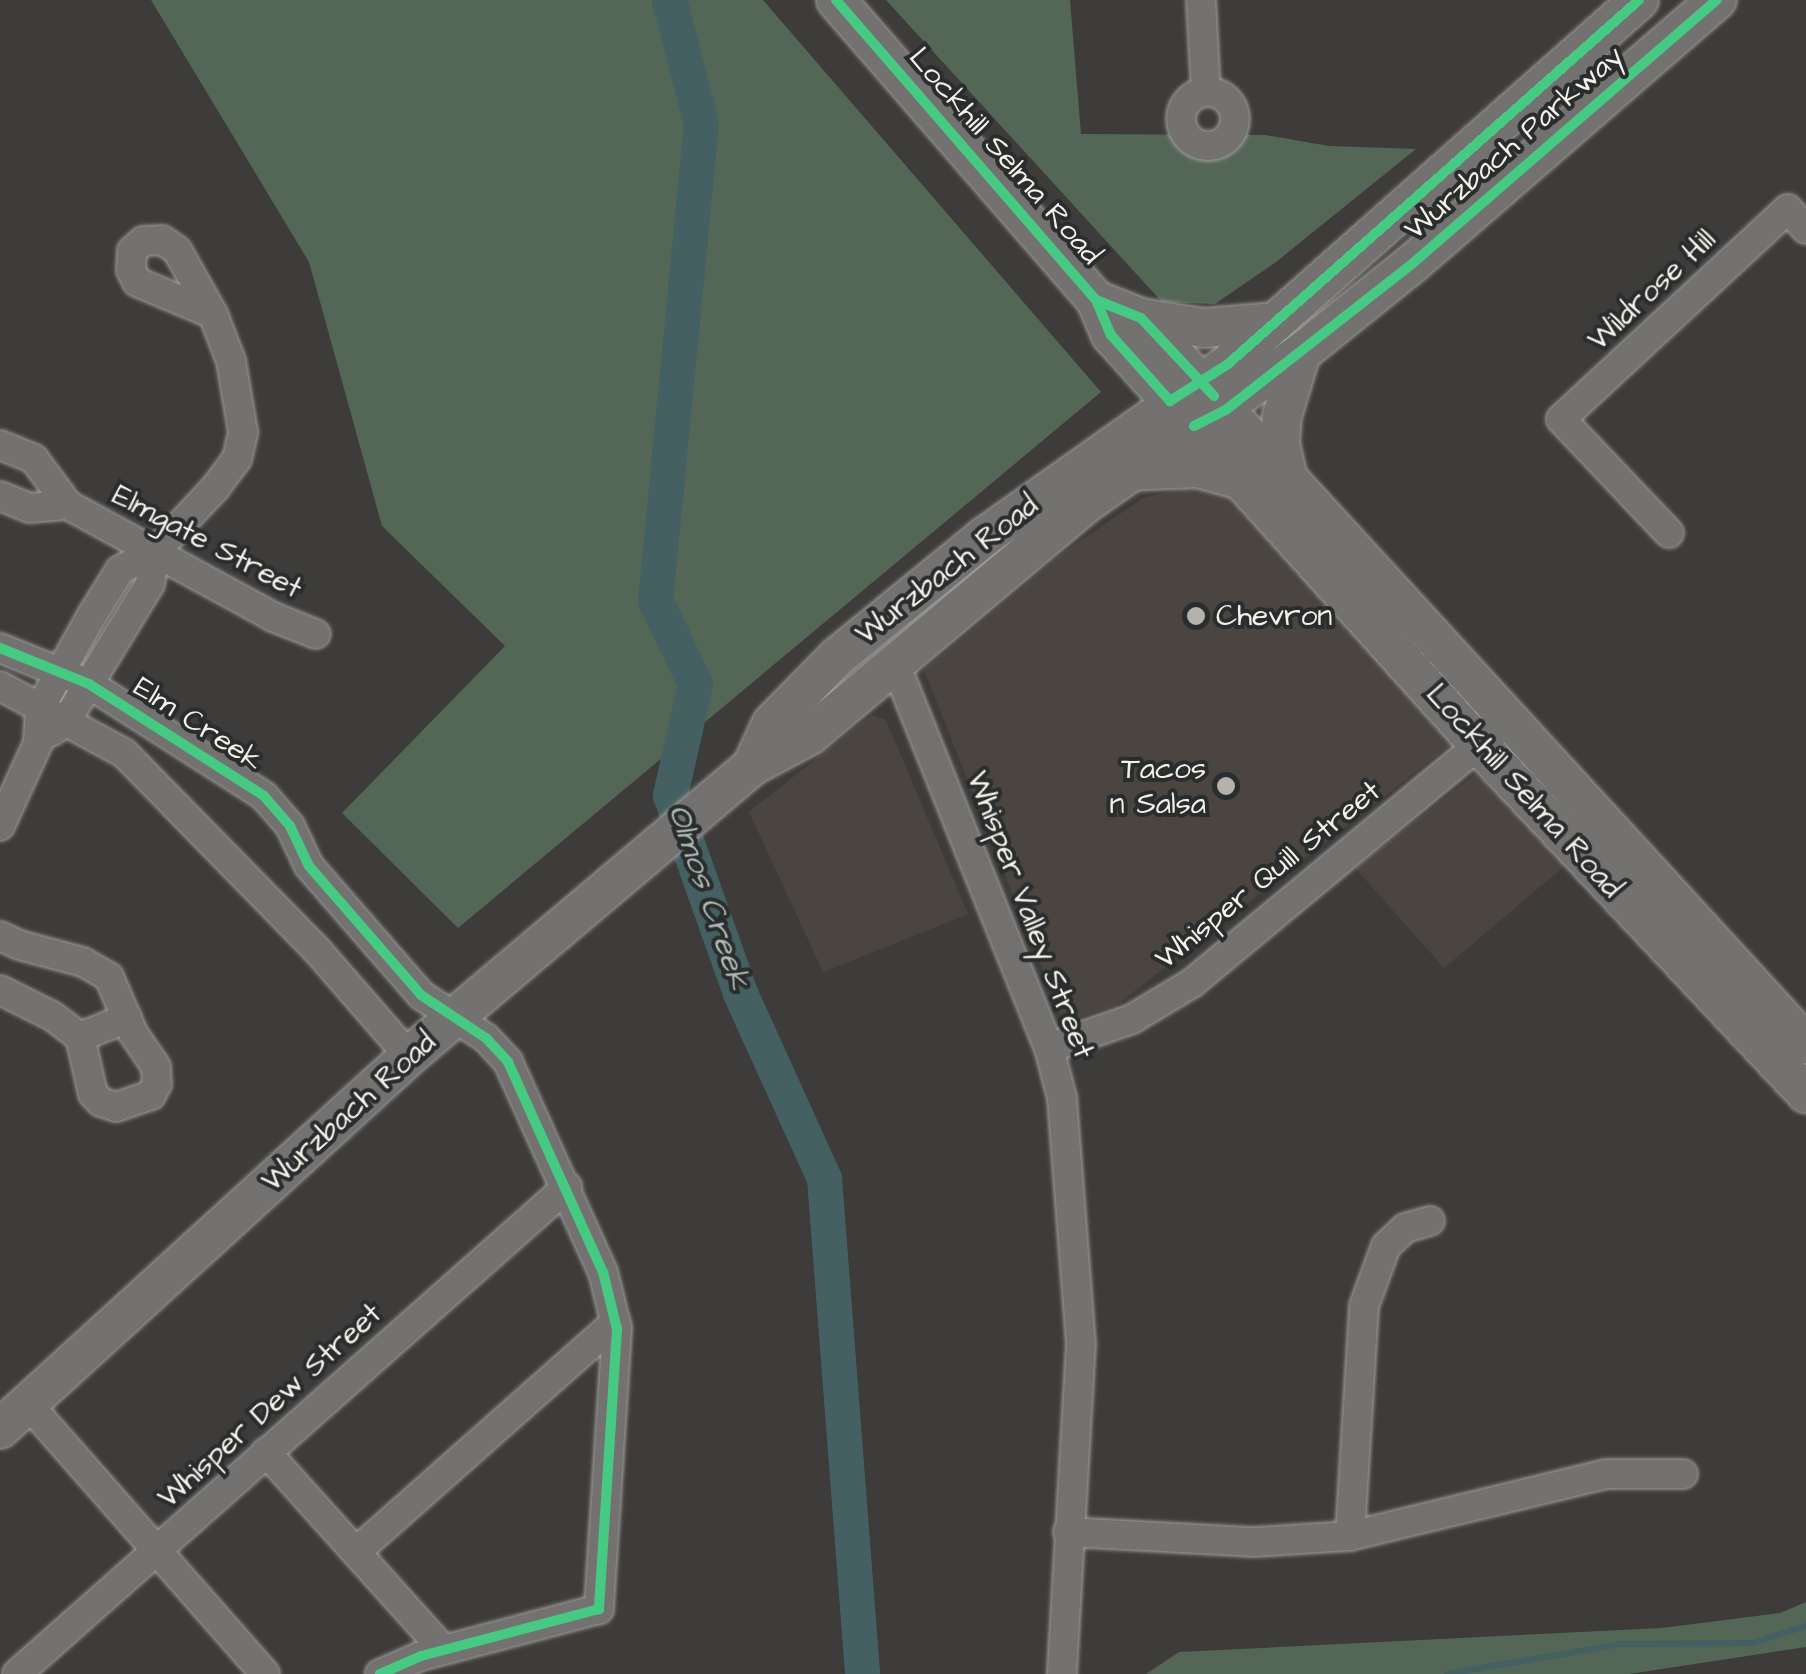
<!DOCTYPE html>
<style>
body{margin:0}
#map{position:relative;width:1806px;height:1674px;overflow:hidden;background:#3d3c3a;font-family:"Architects Daughter",sans-serif}
div>[style]{position:absolute}
.built>*{inset:0;background:#4a4540}
.green>*{inset:0;background:#546655}
.stream>*{height:6px;margin:-3px;padding:0 3px;transform-origin:3px;border-radius:3px;background:#456063}
.river>*{height:35px;margin:-17.5px;padding:0 17.5px;transform-origin:17.5px;border-radius:17.5px;background:#456063}
.roads{filter:drop-shadow(0 0 2px #9f9e9c) drop-shadow(0 0 2px #9f9e9c)}
.minor>*{height:28px;margin:-14px;padding:0 14px;transform-origin:14px;border-radius:14px;background:#737270}
.minor>.ring{margin:-14px;padding:0;box-sizing:content-box;background:none;border:28px solid #737270;border-radius:50%}
.major>*{height:38px;margin:-19px;padding:0 19px;transform-origin:19px;border-radius:19px;background:#737270}
.cycleway>*{height:10px;margin:-5px;padding:0 5px;transform-origin:5px;border-radius:5px;background:#46c982}
.dots>*{width:28px;height:28px;translate:-50% -50%;box-sizing:border-box;border:5px solid #2a2d2e;border-radius:50%}
span{translate:-50% -50%;white-space:nowrap;text-align:center;line-height:1.15;-webkit-text-stroke:8px #2a2d2e;paint-order:stroke}
.street-label{font-size:30px;color:#f4f1e8}
.poi-label{font-size:30px;color:#f4f1e8}
.left{translate:0 -50%;text-align:left}
.right{translate:-100% -50%;text-align:right}
.water-label{font-size:32px;color:#aeb9b4;font-style:italic}
</style>
<div id="map">
<div class="built">
<i style="clip-path:polygon(1197px 485px,1223px 490px,1332px 593px,1459px 738px,1117px 1005px,1063px 1022px,924px 670px,1064px 552px,1143px 498px)"></i>
<i style="clip-path:polygon(871px 715px,886px 720px,968px 914px,823px 972px,749px 812px)"></i>
<i style="clip-path:polygon(1477px 773px,1567px 864px,1444px 968px,1355px 868px)"></i>
</div>
<div class="green">
<i style="clip-path:polygon(151px 0,763px 0,1101px 392px,458px 928px,342px 813px,505px 646px,382px 526px,309px 262px)"></i>
<i style="clip-path:polygon(886px 0,1070px 0,1081px 134px,1265px 135px,1329px 146px,1416px 149px,1276px 262px,1215px 304px,1162px 302px)"></i>
<i style="clip-path:polygon(1806px 1602px,1806px 1647px,1629px 1674px,1146px 1674px,1179px 1652px,1662px 1628px,1780px 1613px)"></i>
</div>
<div class="stream">
<i style="left:1447px;top:1674px;width:177px;rotate:-9.8deg"></i>
<i style="left:1621px;top:1644px;width:132px;rotate:-0.4deg"></i>
<i style="left:1753px;top:1643px;width:56px;rotate:-17.8deg"></i>
</div>
<div class="river">
<i style="left:669px;top:0;width:127px;rotate:75.4deg"></i>
<i style="left:701px;top:123px;width:479px;rotate:95.5deg"></i>
<i style="left:655px;top:600px;width:93px;rotate:64.5deg"></i>
<i style="left:695px;top:684px;width:114px;rotate:102.7deg"></i>
<i style="left:670px;top:795px;width:210px;rotate:70.5deg"></i>
<i style="left:740px;top:993px;width:203px;rotate:65.6deg"></i>
<i style="left:824px;top:1178px;width:497px;rotate:85.6deg"></i>
</div>
<div class="roads">
<div class="minor">
<i style="left:1201px;top:0;width:91px;rotate:86.9deg"></i>
<i class="ring" style="left:1181px;top:92px;width:26px;height:26px"></i>
<i style="left:0;top:445px;width:37px;rotate:22deg"></i>
<i style="left:34px;top:459px;width:57px;rotate:53.5deg"></i>
<i style="left:68px;top:505px;width:234px;rotate:28.6deg"></i>
<i style="left:273px;top:617px;width:46px;rotate:21.6deg"></i>
<i style="left:0;top:496px;width:32px;rotate:22deg"></i>
<i style="left:30px;top:508px;width:38px;rotate:-5deg"></i>
<i style="left:1669px;top:533px;width:157px;rotate:-133.5deg"></i>
<i style="left:1561px;top:419px;width:309px;rotate:-42.8deg"></i>
<i style="left:1788px;top:209px;width:27px;rotate:48deg"></i>
<i style="left:0;top:648px;width:96px;rotate:22deg"></i>
<i style="left:89px;top:684px;width:208px;rotate:32.6deg"></i>
<i style="left:264px;top:796px;width:40px;rotate:49deg"></i>
<i style="left:290px;top:826px;width:44px;rotate:64.6deg"></i>
<i style="left:309px;top:866px;width:171px;rotate:49deg"></i>
<i style="left:421px;top:995px;width:78px;rotate:33.5deg"></i>
<i style="left:486px;top:1038px;width:33px;rotate:47deg"></i>
<i style="left:508px;top:1062px;width:230px;rotate:65.7deg"></i>
<i style="left:603px;top:1272px;width:59px;rotate:76.2deg"></i>
<i style="left:617px;top:1329px;width:281px;rotate:93.7deg"></i>
<i style="left:599px;top:1609px;width:184px;rotate:165.2deg"></i>
<i style="left:421px;top:1656px;width:45px;rotate:156.3deg"></i>
<i style="left:896px;top:666px;width:412px;rotate:68.2deg"></i>
<i style="left:1049px;top:1048px;width:52px;rotate:75.4deg"></i>
<i style="left:1062px;top:1098px;width:246px;rotate:85.6deg"></i>
<i style="left:1081px;top:1343px;width:332px;rotate:93.3deg"></i>
<i style="left:0;top:686px;width:141px;rotate:28.4deg"></i>
<i style="left:124px;top:753px;width:274px;rotate:45.6deg"></i>
<i style="left:316px;top:949px;width:142px;rotate:49deg"></i>
<i style="left:51px;top:732px;width:19px;rotate:-36deg"></i>
<i style="left:66px;top:721px;width:161px;rotate:-58.5deg"></i>
<i style="left:150px;top:584px;width:32px;rotate:-81deg"></i>
<i style="left:0;top:826px;width:91px;rotate:-65.4deg"></i>
<i style="left:38px;top:743px;width:35px;rotate:-87deg"></i>
<i style="left:40px;top:708px;width:107px;rotate:-60.8deg"></i>
<i style="left:92px;top:615px;width:53px;rotate:-58.1deg"></i>
<i style="left:120px;top:570px;width:39px;rotate:-27deg"></i>
<i style="left:155px;top:552px;width:88px;rotate:-46.8deg"></i>
<i style="left:215px;top:488px;width:36px;rotate:-53deg"></i>
<i style="left:237px;top:459px;width:28px;rotate:-77deg"></i>
<i style="left:243px;top:432px;width:72px;rotate:-99.6deg"></i>
<i style="left:231px;top:361px;width:50px;rotate:-111deg"></i>
<i style="left:213px;top:314px;width:73px;rotate:-119.4deg"></i>
<i style="left:177px;top:250px;width:18px;rotate:-146deg"></i>
<i style="left:162px;top:240px;width:19px;rotate:177deg"></i>
<i style="left:143px;top:241px;width:15px;rotate:138deg"></i>
<i style="left:132px;top:251px;width:19px;rotate:93deg"></i>
<i style="left:131px;top:270px;width:13px;rotate:63deg"></i>
<i style="left:137px;top:282px;width:82px;rotate:22.8deg"></i>
<i style="left:0;top:936px;width:21px;rotate:25deg"></i>
<i style="left:19px;top:945px;width:66px;rotate:14.9deg"></i>
<i style="left:83px;top:962px;width:30px;rotate:30deg"></i>
<i style="left:109px;top:977px;width:61px;rotate:66.8deg"></i>
<i style="left:133px;top:1033px;width:41px;rotate:55.9deg"></i>
<i style="left:156px;top:1067px;width:17px;rotate:87deg"></i>
<i style="left:157px;top:1084px;width:13px;rotate:119deg"></i>
<i style="left:151px;top:1095px;width:37px;rotate:161deg"></i>
<i style="left:116px;top:1107px;width:16px;rotate:-162deg"></i>
<i style="left:101px;top:1102px;width:11px;rotate:-135deg"></i>
<i style="left:93px;top:1094px;width:58px;rotate:-102.8deg"></i>
<i style="left:80px;top:1037px;width:35px;rotate:-143deg"></i>
<i style="left:52px;top:1016px;width:58px;rotate:-153.4deg"></i>
<i style="left:80px;top:1037px;width:51px;rotate:-22deg"></i>
<i style="left:1049px;top:1048px;width:88px;rotate:-19.3deg"></i>
<i style="left:1132px;top:1019px;width:70px;rotate:-31deg"></i>
<i style="left:1192px;top:983px;width:412px;rotate:-39.7deg"></i>
<i style="left:28px;top:1404px;width:359px;rotate:48.7deg"></i>
<i style="left:266px;top:1452px;width:265px;rotate:48.1deg"></i>
<i style="left:1068px;top:1532px;width:187px;rotate:3.1deg"></i>
<i style="left:1255px;top:1542px;width:95px;rotate:-3.6deg"></i>
<i style="left:1350px;top:1536px;width:263px;rotate:-13.6deg"></i>
<i style="left:1606px;top:1474px;width:77px"></i>
<i style="left:1350px;top:1536px;width:230px;rotate:-86.5deg"></i>
<i style="left:1364px;top:1306px;width:64px;rotate:-69.9deg"></i>
<i style="left:1386px;top:1246px;width:26px;rotate:-43deg"></i>
<i style="left:1405px;top:1228px;width:26px;rotate:-16deg"></i>
<i style="left:356px;top:1552px;width:347px;rotate:-41.5deg"></i>
<i style="left:17px;top:1674px;width:735px;rotate:-41.52deg"></i>
</div>
<div class="major">
<i style="left:836px;top:0;width:397px;rotate:49.1deg"></i>
<i style="left:1096px;top:300px;width:38px;rotate:67deg"></i>
<i style="left:1111px;top:335px;width:551px;rotate:48.09deg"></i>
<i style="left:1479px;top:745px;width:478px;rotate:46.8deg"></i>
<i style="left:1096px;top:300px;width:48px;rotate:21.8deg"></i>
<i style="left:1141px;top:318px;width:985px;rotate:47.51deg"></i>
<i style="left:1141px;top:318px;width:64px;rotate:9deg"></i>
<i style="left:1204px;top:328px;width:72px;rotate:-4.8deg"></i>
<i style="left:1130px;top:471px;width:68px;rotate:-2.5deg"></i>
<i style="left:1198px;top:468px;width:48px;rotate:15.8deg"></i>
<i style="left:1287px;top:474px;width:32px;rotate:-103deg"></i>
<i style="left:1280px;top:443px;width:27px;rotate:-86deg"></i>
<i style="left:1282px;top:416px;width:66px;rotate:-73.2deg"></i>
<i style="left:752px;top:766px;width:47px;rotate:-65.1deg"></i>
<i style="left:772px;top:723px;width:93px;rotate:-45.4deg"></i>
<i style="left:837px;top:657px;width:190px;rotate:-39.2deg"></i>
<i style="left:984px;top:537px;width:299px;rotate:-35.3deg"></i>
<i style="left:1228px;top:364px;width:549px;rotate:-41.53deg"></i>
<i style="left:0;top:1429px;width:554px;rotate:-42.36deg"></i>
<i style="left:409px;top:1056px;width:449px;rotate:-40.2deg"></i>
<i style="left:752px;top:766px;width:66px;rotate:-28.1deg"></i>
<i style="left:810px;top:735px;width:363px;rotate:-40deg"></i>
<i style="left:1088px;top:502px;width:260px;rotate:-35deg"></i>
<i style="left:1301px;top:353px;width:144px;rotate:-38.8deg"></i>
<i style="left:1413px;top:263px;width:402px;rotate:-40.9deg"></i>
</div>
</div>
<div class="cycleway">
<i style="left:836px;top:0;width:397px;rotate:49.1deg"></i>
<i style="left:1096px;top:300px;width:38px;rotate:67deg"></i>
<i style="left:1111px;top:335px;width:89px;rotate:48.2deg"></i>
<i style="left:1170px;top:401px;width:69px;rotate:-32.5deg"></i>
<i style="left:1228px;top:364px;width:549px;rotate:-41.53deg"></i>
<i style="left:1096px;top:300px;width:48px;rotate:21.8deg"></i>
<i style="left:1141px;top:318px;width:107px;rotate:46.9deg"></i>
<i style="left:1194px;top:426px;width:37px;rotate:-27deg"></i>
<i style="left:1227px;top:409px;width:236px;rotate:-38.1deg"></i>
<i style="left:1413px;top:263px;width:402px;rotate:-40.9deg"></i>
<i style="left:0;top:648px;width:96px;rotate:22deg"></i>
<i style="left:89px;top:684px;width:208px;rotate:32.6deg"></i>
<i style="left:264px;top:796px;width:40px;rotate:49deg"></i>
<i style="left:290px;top:826px;width:44px;rotate:64.6deg"></i>
<i style="left:309px;top:866px;width:171px;rotate:49deg"></i>
<i style="left:421px;top:995px;width:78px;rotate:33.5deg"></i>
<i style="left:486px;top:1038px;width:33px;rotate:47deg"></i>
<i style="left:508px;top:1062px;width:230px;rotate:65.7deg"></i>
<i style="left:603px;top:1272px;width:59px;rotate:76.2deg"></i>
<i style="left:617px;top:1329px;width:281px;rotate:93.7deg"></i>
<i style="left:599px;top:1609px;width:184px;rotate:165.2deg"></i>
<i style="left:421px;top:1656px;width:45px;rotate:156.3deg"></i>
</div>
<div class="dots">
<i style="left:1196px;top:616px;background:#b4b2ab"></i>
<i style="left:1226px;top:786px;background:#b4b2ab"></i>
</div>
<div class="street-label">
<span style="left:1514px;top:143px;rotate:-41deg">Wurzbach Parkway</span>
<span style="left:1005px;top:156px;rotate:49deg">Lockhill Selma Road</span>
<span style="left:1652px;top:290px;rotate:-43deg">Wildrose Hill</span>
<span style="left:207px;top:542px;rotate:28deg">Elmgate Street</span>
<span style="left:947px;top:570px;rotate:-38deg">Wurzbach Road</span>
<span style="left:198px;top:724px;rotate:33deg">Elm Creek</span>
<span style="left:1524px;top:791px;rotate:48deg">Lockhill Selma Road</span>
<span style="left:1268px;top:875px;rotate:-39deg">Whisper Quill Street</span>
<span style="left:1030px;top:915px;rotate:69deg">Whisper Valley Street</span>
<span style="left:349px;top:1112px;rotate:-42deg">Wurzbach Road</span>
<span style="left:270px;top:1406px;rotate:-42deg">Whisper Dew Street</span>
</div>
<div class="poi-label">
<span class="left" style="left:1216px;top:616px">Chevron</span>
<span class="right" style="left:1206px;top:786px">Tacos<br>n Salsa</span>
</div>
<div class="water-label">
<span style="left:708px;top:897px;rotate:71deg">Olmos Creek</span>
</div>
</div>
